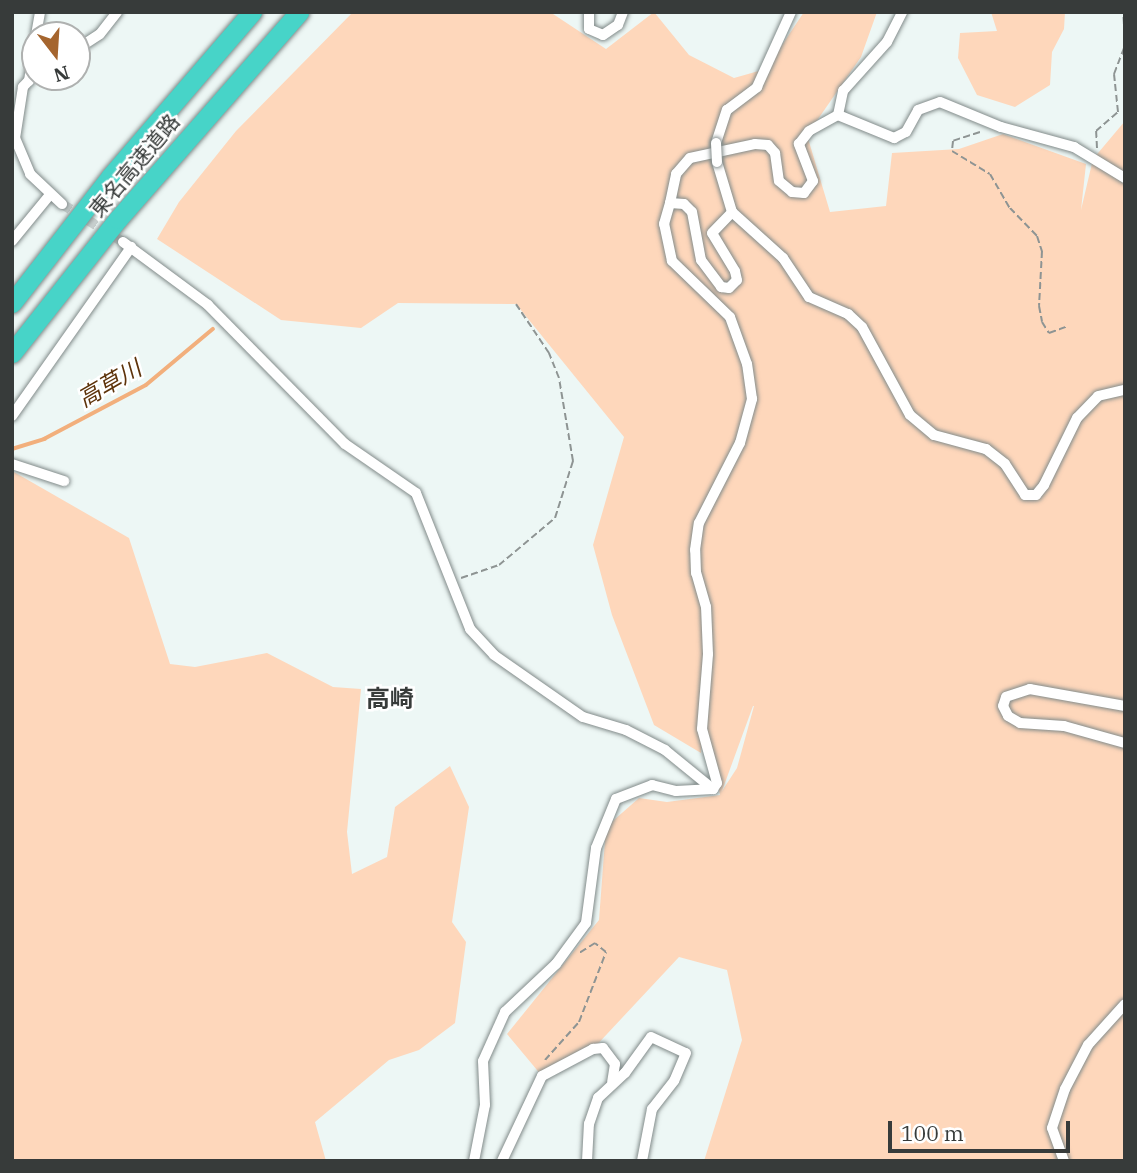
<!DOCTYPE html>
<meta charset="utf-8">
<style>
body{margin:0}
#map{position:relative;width:1137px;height:1173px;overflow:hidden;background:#edf7f5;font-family:"IBM Plex Serif","Noto Sans JP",serif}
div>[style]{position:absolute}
.green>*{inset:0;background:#fed7bb}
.stream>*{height:3.5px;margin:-1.75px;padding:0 1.75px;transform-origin:1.75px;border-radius:1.75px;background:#f2af7c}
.street-tunnel>*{height:10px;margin-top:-5px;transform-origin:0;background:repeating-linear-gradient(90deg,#c9d1d0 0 10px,transparent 0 15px)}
.path>*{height:2px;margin-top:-1px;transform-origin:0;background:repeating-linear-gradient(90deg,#8e9493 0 7px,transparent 0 10.5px)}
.roads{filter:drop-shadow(0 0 2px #828b8a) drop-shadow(0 0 2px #828b8a)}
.street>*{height:10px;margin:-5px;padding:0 5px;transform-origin:5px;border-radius:5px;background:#fff}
.highway>*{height:19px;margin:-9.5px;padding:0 9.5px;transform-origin:9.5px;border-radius:9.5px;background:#47d4c8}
.bridges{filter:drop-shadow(0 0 2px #828b8a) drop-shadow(0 0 2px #828b8a)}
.street-bridge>*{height:10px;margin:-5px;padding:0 5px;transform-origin:5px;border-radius:5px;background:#fff}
span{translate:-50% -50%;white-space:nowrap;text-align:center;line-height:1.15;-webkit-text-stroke:5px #fff;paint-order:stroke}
.street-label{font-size:21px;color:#373b3a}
.water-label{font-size:23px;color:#5d330a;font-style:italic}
.quarter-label{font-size:24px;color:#373b3a;font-weight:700}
.frame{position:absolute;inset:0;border:14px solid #373b3a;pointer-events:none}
.north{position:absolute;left:21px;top:21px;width:70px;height:70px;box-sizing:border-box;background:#fff;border:2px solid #afb1b0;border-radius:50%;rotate:163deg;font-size:19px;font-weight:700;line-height:28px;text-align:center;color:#373b3a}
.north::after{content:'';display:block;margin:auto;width:24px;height:32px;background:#a5652e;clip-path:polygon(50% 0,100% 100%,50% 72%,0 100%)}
.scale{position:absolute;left:888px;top:1121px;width:182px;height:32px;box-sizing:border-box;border:4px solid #373b3a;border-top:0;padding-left:9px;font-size:21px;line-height:24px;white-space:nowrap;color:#373b3a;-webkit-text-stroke:5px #fff;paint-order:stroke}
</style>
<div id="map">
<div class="green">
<i style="clip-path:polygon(evenodd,353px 12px,550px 12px,606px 49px,654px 12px,689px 55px,734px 78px,766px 69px,804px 12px,877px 12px,861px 57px,807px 135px,830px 212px,886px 206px,892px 153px,959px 149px,1003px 134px,1086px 164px,1081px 210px,1093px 159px,1125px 121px,1125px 1161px,704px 1161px,742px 1040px,727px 970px,679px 957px,593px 1049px,542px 1076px,507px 1034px,599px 920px,606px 827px,639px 798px,667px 802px,720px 795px,704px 720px,701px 753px,654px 725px,612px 615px,593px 545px,624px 437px,516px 304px,398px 303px,361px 328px,281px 320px,157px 239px,179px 202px,236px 131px,353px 12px,754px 706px,737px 768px,722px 791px,753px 706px,754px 706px)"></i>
<i style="clip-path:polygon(991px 12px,1065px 12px,1064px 29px,1052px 52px,1050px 85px,1015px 107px,977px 95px,958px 58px,960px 33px,997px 31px)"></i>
<i style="clip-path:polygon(14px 472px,129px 538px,170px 664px,195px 667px,267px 653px,333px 687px,361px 689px,347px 832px,352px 874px,387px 857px,395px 807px,450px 766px,469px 807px,452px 922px,466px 942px,455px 1023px,419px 1050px,389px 1060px,315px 1122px,326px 1161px,12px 1161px)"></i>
</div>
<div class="stream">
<i style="left:12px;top:449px;width:34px;rotate:-17deg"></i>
<i style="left:44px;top:439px;width:115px;rotate:-27.9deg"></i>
<i style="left:146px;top:385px;width:87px;rotate:-39.9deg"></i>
</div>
<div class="street-tunnel">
<i style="left:62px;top:204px;width:72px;rotate:31.9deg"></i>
</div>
<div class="path">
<i style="left:980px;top:132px;width:28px;rotate:162deg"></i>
<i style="left:953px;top:141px;width:10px;rotate:96deg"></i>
<i style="left:952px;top:151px;width:44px;rotate:31.2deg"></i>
<i style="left:990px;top:174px;width:39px;rotate:60deg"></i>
<i style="left:1010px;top:208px;width:39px;rotate:46deg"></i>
<i style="left:1037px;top:236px;width:16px;rotate:72deg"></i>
<i style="left:1042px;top:251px;width:55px;rotate:93.1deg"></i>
<i style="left:1039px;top:306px;width:16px;rotate:79deg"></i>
<i style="left:1042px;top:322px;width:13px;rotate:58deg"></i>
<i style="left:1049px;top:333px;width:20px;rotate:-20deg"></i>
<i style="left:1097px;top:148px;width:17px;rotate:-93deg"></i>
<i style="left:1096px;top:131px;width:29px;rotate:-41deg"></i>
<i style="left:1118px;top:112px;width:38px;rotate:-96deg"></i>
<i style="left:1114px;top:74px;width:31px;rotate:-69deg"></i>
<i style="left:1125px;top:45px;width:33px;rotate:-93deg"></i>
<i style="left:461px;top:578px;width:40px;rotate:-18.9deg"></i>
<i style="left:499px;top:565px;width:73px;rotate:-40deg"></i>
<i style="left:555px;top:518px;width:60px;rotate:-72.5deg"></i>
<i style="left:573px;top:461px;width:84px;rotate:-99.6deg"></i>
<i style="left:559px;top:378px;width:27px;rotate:-112deg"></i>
<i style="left:549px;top:353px;width:59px;rotate:-124deg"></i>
<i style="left:545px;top:1060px;width:51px;rotate:-48.2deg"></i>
<i style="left:579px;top:1022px;width:75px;rotate:-68.9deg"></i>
<i style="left:606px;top:952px;width:14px;rotate:-141deg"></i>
<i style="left:595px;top:943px;width:19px;rotate:148deg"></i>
</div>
<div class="roads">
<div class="street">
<i style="left:589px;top:12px;width:17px;rotate:90deg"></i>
<i style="left:589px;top:29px;width:15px;rotate:23deg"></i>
<i style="left:603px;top:35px;width:18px;rotate:-34deg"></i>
<i style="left:618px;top:25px;width:14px;rotate:-69deg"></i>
<i style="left:36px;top:35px;width:23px;rotate:-80deg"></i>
<i style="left:77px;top:49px;width:27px;rotate:-33deg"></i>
<i style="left:100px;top:34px;width:28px;rotate:-52deg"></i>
<i style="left:35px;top:74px;width:18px;rotate:133deg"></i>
<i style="left:23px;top:87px;width:52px;rotate:98.9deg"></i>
<i style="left:15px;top:138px;width:39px;rotate:67deg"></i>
<i style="left:30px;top:174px;width:44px;rotate:43.2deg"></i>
<i style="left:29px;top:81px;width:40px;rotate:-81.5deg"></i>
<i style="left:838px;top:115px;width:61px;rotate:22.3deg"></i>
<i style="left:894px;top:138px;width:13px;rotate:-27deg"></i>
<i style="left:906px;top:132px;width:25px;rotate:-61deg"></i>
<i style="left:918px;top:110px;width:23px;rotate:-20deg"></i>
<i style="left:940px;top:102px;width:66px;rotate:22.3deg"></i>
<i style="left:1001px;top:127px;width:76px;rotate:15.3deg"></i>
<i style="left:1074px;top:147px;width:60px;rotate:31.3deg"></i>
<i style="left:716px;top:143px;width:35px;rotate:-72deg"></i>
<i style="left:727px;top:110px;width:38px;rotate:-37deg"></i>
<i style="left:757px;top:87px;width:82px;rotate:-65.6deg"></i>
<i style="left:717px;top:162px;width:52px;rotate:73.3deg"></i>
<i style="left:732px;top:212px;width:69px;rotate:42deg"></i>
<i style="left:783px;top:258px;width:47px;rotate:56.3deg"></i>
<i style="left:809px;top:297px;width:43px;rotate:23.6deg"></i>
<i style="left:848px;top:314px;width:19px;rotate:43deg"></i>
<i style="left:862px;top:327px;width:100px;rotate:61.4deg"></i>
<i style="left:910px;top:415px;width:31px;rotate:40deg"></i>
<i style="left:934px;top:435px;width:54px;rotate:15.1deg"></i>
<i style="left:986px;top:449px;width:24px;rotate:38deg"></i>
<i style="left:1005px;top:464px;width:37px;rotate:57deg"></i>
<i style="left:1025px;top:495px;width:11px"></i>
<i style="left:1036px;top:495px;width:13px;rotate:-51deg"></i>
<i style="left:1044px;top:485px;width:75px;rotate:-63.8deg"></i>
<i style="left:1077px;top:418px;width:30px;rotate:-46deg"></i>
<i style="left:1098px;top:396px;width:28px;rotate:-13deg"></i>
<i style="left:670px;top:203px;width:30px;rotate:-78deg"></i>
<i style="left:676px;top:174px;width:21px;rotate:-49deg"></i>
<i style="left:690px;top:158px;width:66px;rotate:-12.2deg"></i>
<i style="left:755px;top:144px;width:13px;rotate:4deg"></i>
<i style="left:768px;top:145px;width:11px;rotate:49deg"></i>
<i style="left:775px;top:153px;width:28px;rotate:82deg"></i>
<i style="left:779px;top:181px;width:17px;rotate:40deg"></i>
<i style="left:792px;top:192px;width:12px;rotate:5deg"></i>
<i style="left:804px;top:193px;width:15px;rotate:-53deg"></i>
<i style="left:813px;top:181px;width:40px;rotate:-111deg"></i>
<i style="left:799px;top:144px;width:16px;rotate:-52deg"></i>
<i style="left:809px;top:131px;width:33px;rotate:-29deg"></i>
<i style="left:838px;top:115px;width:25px;rotate:-78deg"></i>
<i style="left:843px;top:91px;width:66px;rotate:-48.1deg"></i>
<i style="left:887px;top:42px;width:34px;rotate:-63deg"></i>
<i style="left:12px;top:241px;width:58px;rotate:-50.6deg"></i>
<i style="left:123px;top:242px;width:106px;rotate:36.5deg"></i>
<i style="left:208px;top:305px;width:195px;rotate:45.4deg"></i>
<i style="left:345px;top:444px;width:86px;rotate:34.6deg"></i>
<i style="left:416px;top:493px;width:146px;rotate:68.3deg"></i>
<i style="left:470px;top:629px;width:35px;rotate:47deg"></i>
<i style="left:494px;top:655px;width:108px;rotate:34.9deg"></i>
<i style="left:583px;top:717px;width:45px;rotate:16.8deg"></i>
<i style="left:626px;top:730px;width:44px;rotate:27.1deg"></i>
<i style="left:665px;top:750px;width:62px;rotate:39.1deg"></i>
<i style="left:12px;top:416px;width:207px;rotate:-54.8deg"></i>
<i style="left:12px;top:464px;width:55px;rotate:18.1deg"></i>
<i style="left:1125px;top:706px;width:97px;rotate:-169.9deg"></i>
<i style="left:1030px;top:689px;width:25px;rotate:162deg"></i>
<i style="left:1006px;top:697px;width:9px;rotate:108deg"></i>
<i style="left:1003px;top:706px;width:11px;rotate:63deg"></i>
<i style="left:1008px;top:716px;width:14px;rotate:30deg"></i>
<i style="left:1020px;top:723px;width:44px;rotate:3.9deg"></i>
<i style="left:1064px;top:726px;width:63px;rotate:15.6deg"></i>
<i style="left:474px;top:1161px;width:57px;rotate:-78.9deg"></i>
<i style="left:485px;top:1105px;width:44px;rotate:-92.6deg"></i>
<i style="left:483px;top:1061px;width:54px;rotate:-65.8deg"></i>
<i style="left:505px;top:1012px;width:70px;rotate:-43.3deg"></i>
<i style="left:556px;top:964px;width:51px;rotate:-53.8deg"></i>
<i style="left:586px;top:923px;width:76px;rotate:-82.4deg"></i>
<i style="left:596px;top:848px;width:53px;rotate:-67.8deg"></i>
<i style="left:616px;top:799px;width:39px;rotate:-21deg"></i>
<i style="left:652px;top:785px;width:25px;rotate:14deg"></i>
<i style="left:676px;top:791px;width:37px;rotate:-3deg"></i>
<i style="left:713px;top:789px;width:7px;rotate:-56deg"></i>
<i style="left:717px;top:783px;width:56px;rotate:-105.5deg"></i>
<i style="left:702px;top:729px;width:75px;rotate:-85.4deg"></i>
<i style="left:708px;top:654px;width:47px;rotate:-92.4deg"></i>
<i style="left:706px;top:607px;width:35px;rotate:-106deg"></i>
<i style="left:696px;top:573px;width:23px;rotate:-92deg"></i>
<i style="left:695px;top:550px;width:27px;rotate:-82deg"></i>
<i style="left:699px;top:523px;width:90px;rotate:-62.9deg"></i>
<i style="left:740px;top:443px;width:46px;rotate:-74.7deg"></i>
<i style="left:752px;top:399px;width:35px;rotate:-98deg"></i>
<i style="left:747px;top:364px;width:50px;rotate:-109.9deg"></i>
<i style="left:730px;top:317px;width:81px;rotate:-136deg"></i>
<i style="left:672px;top:261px;width:38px;rotate:-102deg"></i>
<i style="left:664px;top:224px;width:22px;rotate:-74deg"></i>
<i style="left:670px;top:203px;width:14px;rotate:4deg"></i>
<i style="left:684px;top:204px;width:11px;rotate:45deg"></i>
<i style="left:692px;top:212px;width:49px;rotate:79.4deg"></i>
<i style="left:701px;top:260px;width:34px;rotate:53deg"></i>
<i style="left:721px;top:287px;width:8px;rotate:7deg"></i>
<i style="left:729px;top:288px;width:11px;rotate:-45deg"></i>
<i style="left:737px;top:280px;width:9px;rotate:-103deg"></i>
<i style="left:735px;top:271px;width:44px;rotate:-121.2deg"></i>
<i style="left:712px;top:233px;width:29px;rotate:-46deg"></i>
<i style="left:502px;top:1161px;width:94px;rotate:-64.8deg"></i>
<i style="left:542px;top:1076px;width:58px;rotate:-27.9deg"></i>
<i style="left:593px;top:1049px;width:10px;rotate:-6deg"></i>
<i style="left:603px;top:1048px;width:20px;rotate:53deg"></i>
<i style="left:615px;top:1064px;width:18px;rotate:99deg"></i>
<i style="left:587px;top:1161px;width:37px;rotate:-87deg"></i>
<i style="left:589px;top:1124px;width:28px;rotate:-71deg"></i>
<i style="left:598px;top:1098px;width:37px;rotate:-43deg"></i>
<i style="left:625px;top:1073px;width:44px;rotate:-54.2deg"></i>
<i style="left:651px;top:1037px;width:38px;rotate:25deg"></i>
<i style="left:686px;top:1053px;width:30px;rotate:113deg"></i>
<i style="left:674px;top:1081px;width:36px;rotate:128deg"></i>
<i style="left:652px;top:1109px;width:53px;rotate:100.9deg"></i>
<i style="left:1064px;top:1161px;width:35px;rotate:-110deg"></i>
<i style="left:1052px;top:1128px;width:41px;rotate:-71.6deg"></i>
<i style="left:1065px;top:1089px;width:50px;rotate:-62.4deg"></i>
<i style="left:1088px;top:1045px;width:55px;rotate:-47.9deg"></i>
</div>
<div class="highway">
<i style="left:12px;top:303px;width:160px;rotate:-52.1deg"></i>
<i style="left:110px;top:177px;width:218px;rotate:-49.3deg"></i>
<i style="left:12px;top:353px;width:171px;rotate:-51.7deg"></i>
<i style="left:118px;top:219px;width:275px;rotate:-48.8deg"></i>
</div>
</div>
<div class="bridges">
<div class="street-bridge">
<i style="left:716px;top:143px;width:19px;rotate:87deg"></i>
</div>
</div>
<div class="street-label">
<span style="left:134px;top:165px;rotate:-50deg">東名高速道路</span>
</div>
<div class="water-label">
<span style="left:109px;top:383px;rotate:-30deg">高草川</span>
</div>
<div class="quarter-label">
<span style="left:390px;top:699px">高崎</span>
</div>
<div class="frame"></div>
<div class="north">N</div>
<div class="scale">100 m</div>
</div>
